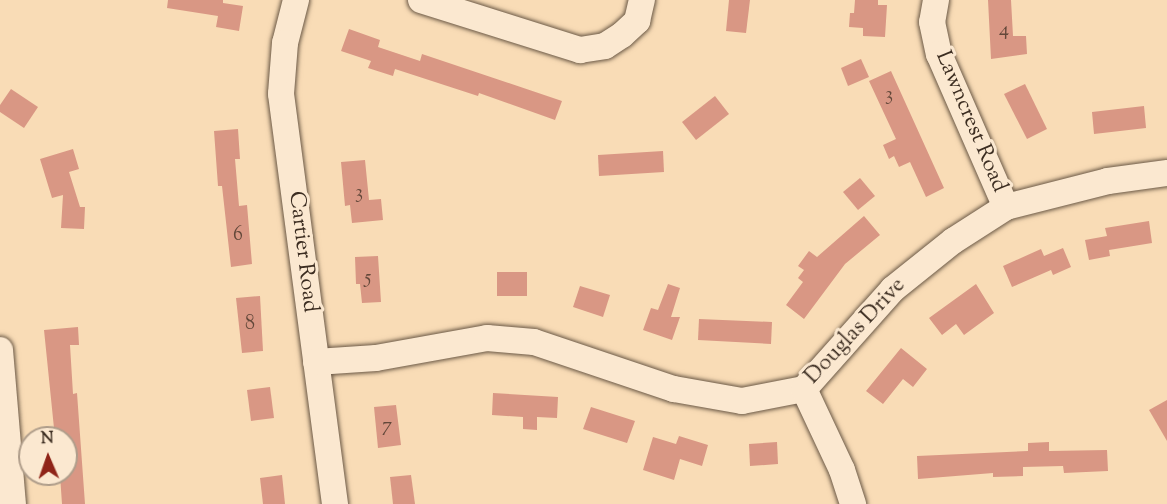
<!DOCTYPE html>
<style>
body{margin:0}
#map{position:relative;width:1167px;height:504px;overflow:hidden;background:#f9dcb6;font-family:"Sorts Mill Goudy",serif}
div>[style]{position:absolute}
.building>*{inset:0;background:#d99784}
.roads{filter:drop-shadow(0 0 2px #6b5946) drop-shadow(0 0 2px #6b5946)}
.minor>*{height:26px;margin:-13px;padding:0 13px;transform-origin:13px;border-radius:13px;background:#fbe8d0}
span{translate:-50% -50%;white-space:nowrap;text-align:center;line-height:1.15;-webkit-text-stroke:6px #fbe8d0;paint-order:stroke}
.number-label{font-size:20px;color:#63483a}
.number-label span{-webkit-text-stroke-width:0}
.street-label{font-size:22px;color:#3c2d21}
.north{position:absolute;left:18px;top:426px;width:60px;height:60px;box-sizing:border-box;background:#fbe8d0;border:2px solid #af9d8a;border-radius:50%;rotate:358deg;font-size:16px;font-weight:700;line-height:24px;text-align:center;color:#3c2d21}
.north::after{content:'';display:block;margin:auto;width:21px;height:27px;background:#8f2418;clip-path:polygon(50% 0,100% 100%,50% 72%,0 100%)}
</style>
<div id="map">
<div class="building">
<i style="clip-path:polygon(168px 0,223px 0,223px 3px,243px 6px,239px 31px,216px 27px,218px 16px,167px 8px)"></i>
<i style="clip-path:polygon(729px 0,750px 0,746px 33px,726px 31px)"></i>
<i style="clip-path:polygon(855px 0,878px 0,878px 5px,887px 5px,885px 37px,863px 36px,863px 28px,849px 27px,850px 13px,854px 13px)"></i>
<i style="clip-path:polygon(988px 0,1011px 0,1013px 36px,1026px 36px,1027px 54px,991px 59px)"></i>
<i style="clip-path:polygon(349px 29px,380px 40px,378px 47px,420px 61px,422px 54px,562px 101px,555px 120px,479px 93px,478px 96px,395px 69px,393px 76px,368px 68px,371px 61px,341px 51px)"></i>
<i style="clip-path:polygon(861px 59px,869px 77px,848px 86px,841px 68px)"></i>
<i style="clip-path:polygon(891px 71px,944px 188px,926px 197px,910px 162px,899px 167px,894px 156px,889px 159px,883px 145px,896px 139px,869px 81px)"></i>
<i style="clip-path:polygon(1025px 84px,1047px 129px,1027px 139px,1004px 94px)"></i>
<i style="clip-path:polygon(11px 89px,38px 107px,24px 128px,0 112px,0 105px)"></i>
<i style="clip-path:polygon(715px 96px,729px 114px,696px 140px,682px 122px)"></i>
<i style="clip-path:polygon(1144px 106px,1146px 128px,1094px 134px,1092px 112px)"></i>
<i style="clip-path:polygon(238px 129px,240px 159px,235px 159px,239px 206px,247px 205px,252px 264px,231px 267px,222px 186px,218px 186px,214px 131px)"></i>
<i style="clip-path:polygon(73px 149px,79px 169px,69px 172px,80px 207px,85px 207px,84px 229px,61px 228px,63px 195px,52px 198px,40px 159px)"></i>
<i style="clip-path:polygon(663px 151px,664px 172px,599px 176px,598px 155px)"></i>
<i style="clip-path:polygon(365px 160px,369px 200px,381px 199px,383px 220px,352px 223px,350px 205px,345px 206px,341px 162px)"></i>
<i style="clip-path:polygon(860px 178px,875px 196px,858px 210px,843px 192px)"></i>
<i style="clip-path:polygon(864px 216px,880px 235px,845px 264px,804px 319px,786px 305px,803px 282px,798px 278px,804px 270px,798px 266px,809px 251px,817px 257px)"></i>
<i style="clip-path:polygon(1149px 221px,1152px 243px,1109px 250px,1110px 256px,1089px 260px,1085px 240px,1107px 236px,1105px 228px)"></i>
<i style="clip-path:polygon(1063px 248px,1071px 267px,1053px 275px,1051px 270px,1012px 287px,1003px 266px,1041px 249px,1044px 256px)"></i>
<i style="clip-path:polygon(378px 256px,381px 302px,362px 303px,360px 284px,356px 284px,355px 257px)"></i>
<i style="clip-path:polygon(497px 272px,527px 272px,527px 296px,497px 296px)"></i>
<i style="clip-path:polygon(668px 284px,680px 288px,671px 317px,680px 317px,672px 340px,643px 330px,651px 308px,658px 310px)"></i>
<i style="clip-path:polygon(976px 284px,994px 313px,964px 335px,956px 324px,942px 335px,929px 318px)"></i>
<i style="clip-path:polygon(580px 286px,610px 295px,603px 317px,573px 307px)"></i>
<i style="clip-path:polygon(260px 296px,263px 351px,242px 353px,236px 298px)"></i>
<i style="clip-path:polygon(699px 319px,772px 322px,771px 344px,698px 340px)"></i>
<i style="clip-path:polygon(78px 327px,79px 345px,70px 345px,73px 394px,77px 393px,85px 504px,62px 504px,60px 475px,66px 475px,66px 438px,55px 438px,44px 330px)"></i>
<i style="clip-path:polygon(901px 348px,927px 369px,913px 387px,903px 379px,883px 404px,866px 391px)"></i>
<i style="clip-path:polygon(270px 387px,274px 418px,251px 421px,247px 390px)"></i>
<i style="clip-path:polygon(493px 393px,558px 397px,557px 418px,537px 417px,537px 430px,523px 429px,523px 417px,492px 415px)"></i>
<i style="clip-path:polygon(1167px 400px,1167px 441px,1149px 410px)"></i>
<i style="clip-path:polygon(396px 405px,401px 445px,378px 448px,374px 407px)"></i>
<i style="clip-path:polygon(591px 407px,635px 421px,627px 443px,583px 429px)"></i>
<i style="clip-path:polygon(679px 436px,708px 445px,702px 466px,680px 459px,674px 480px,643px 470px,653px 437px,676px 444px)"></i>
<i style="clip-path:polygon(777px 442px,778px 464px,750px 466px,749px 444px)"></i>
<i style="clip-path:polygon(1049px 442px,1049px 451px,1107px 450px,1108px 471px,1064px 473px,1063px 466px,1023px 467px,1023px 476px,993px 477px,993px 473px,918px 479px,917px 456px,1028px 451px,1028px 443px)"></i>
<i style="clip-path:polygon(282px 475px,285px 504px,263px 504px,260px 478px)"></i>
<i style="clip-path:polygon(411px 475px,415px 504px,393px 504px,390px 477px)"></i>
</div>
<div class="roads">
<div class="minor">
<i style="left:296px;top:0;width:44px;rotate:104.3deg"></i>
<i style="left:285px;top:43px;width:51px;rotate:94.5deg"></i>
<i style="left:281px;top:94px;width:414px;rotate:82.5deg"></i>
<i style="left:421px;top:0;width:167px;rotate:17.5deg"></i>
<i style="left:580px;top:50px;width:25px;rotate:-9deg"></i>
<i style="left:605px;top:46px;width:20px;rotate:-33deg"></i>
<i style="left:622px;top:35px;width:21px;rotate:-43deg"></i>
<i style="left:637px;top:21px;width:22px;rotate:-77deg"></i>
<i style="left:936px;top:0;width:22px;rotate:100deg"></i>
<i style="left:932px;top:22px;width:33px;rotate:78deg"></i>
<i style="left:939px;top:54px;width:167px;rotate:66.4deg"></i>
<i style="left:0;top:350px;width:155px;rotate:85.2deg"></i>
<i style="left:316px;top:362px;width:60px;rotate:-3.8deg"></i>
<i style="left:376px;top:358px;width:113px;rotate:-10.2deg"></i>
<i style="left:487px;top:338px;width:47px;rotate:4.9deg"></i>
<i style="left:534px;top:342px;width:148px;rotate:18.6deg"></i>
<i style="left:674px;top:389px;width:69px;rotate:10deg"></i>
<i style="left:742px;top:401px;width:63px;rotate:-11deg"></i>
<i style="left:804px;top:389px;width:134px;rotate:-48.3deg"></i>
<i style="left:893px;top:289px;width:77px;rotate:-38.7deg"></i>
<i style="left:953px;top:241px;width:63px;rotate:-32.7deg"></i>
<i style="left:1006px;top:207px;width:105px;rotate:-14.3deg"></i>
<i style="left:1108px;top:181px;width:60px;rotate:-7.7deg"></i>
<i style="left:804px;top:389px;width:89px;rotate:64.9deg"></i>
<i style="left:842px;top:470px;width:36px;rotate:72deg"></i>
</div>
</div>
<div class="number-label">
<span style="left:1004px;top:30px">4</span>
<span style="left:889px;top:95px">3</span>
<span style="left:359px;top:193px">3</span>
<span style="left:238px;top:235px">6</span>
<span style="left:368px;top:278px">5</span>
<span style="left:250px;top:324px">8</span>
<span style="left:387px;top:426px">7</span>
</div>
<div class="street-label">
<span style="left:970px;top:122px;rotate:67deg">Lawncrest Road</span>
<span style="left:302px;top:252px;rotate:83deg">Cartier Road</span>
<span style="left:856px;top:332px;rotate:-47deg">Douglas Drive</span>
</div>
<div class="north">N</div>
</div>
